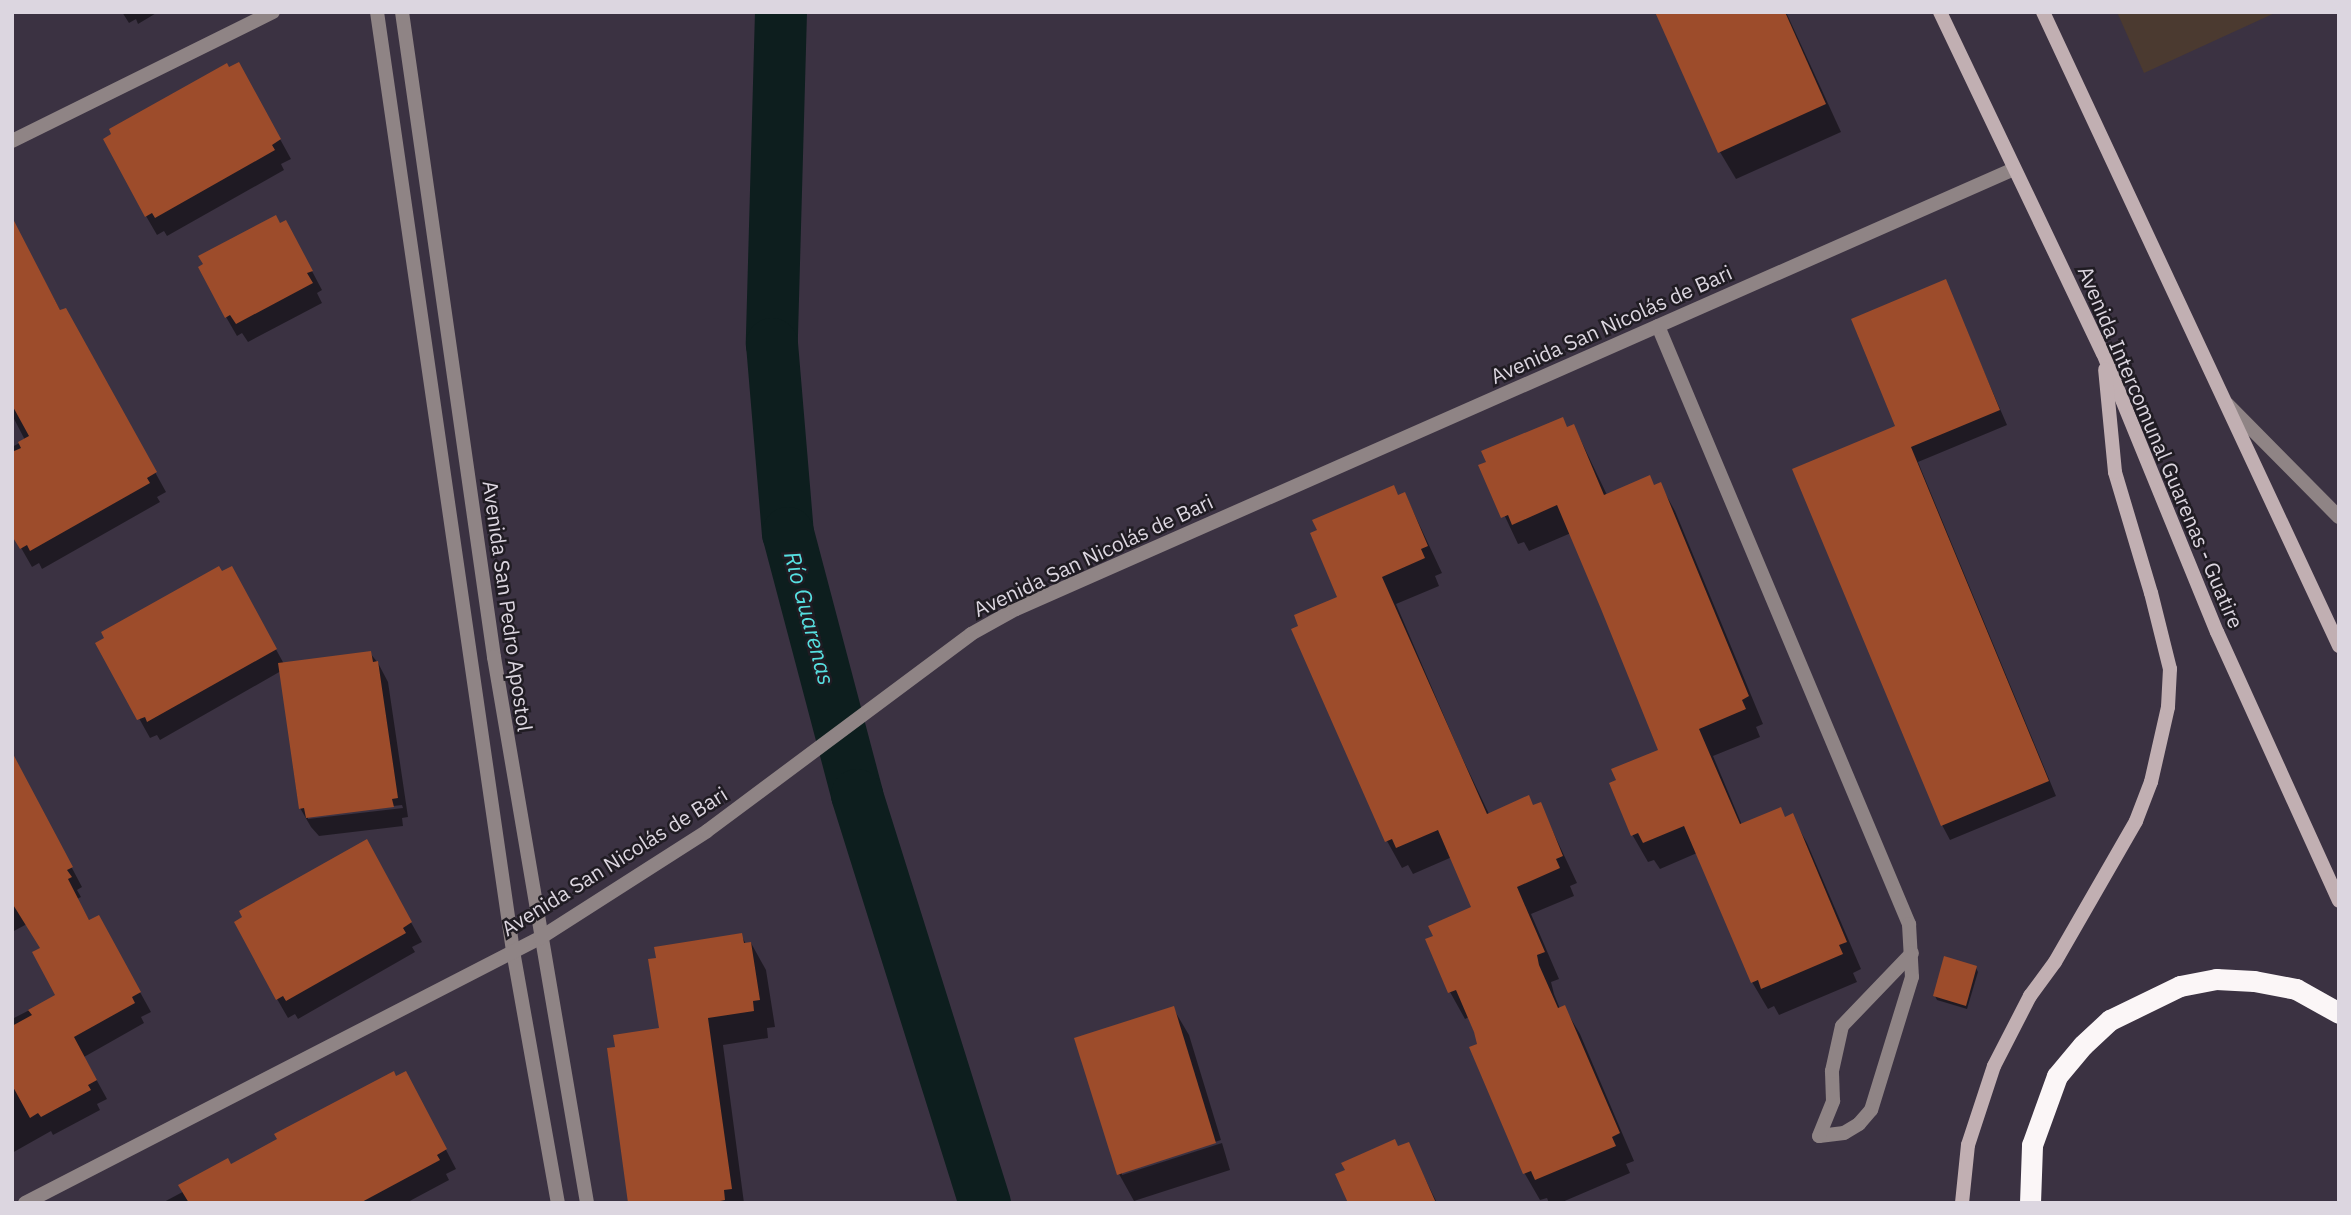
<!DOCTYPE html>
<meta charset="utf-8">
<style>
body{margin:0}
#map{position:relative;width:2351px;height:1215px;overflow:hidden;background:#3b3242;font-family:"IBM Plex Sans",sans-serif}
div>[style]{position:absolute}
.industrial>*{inset:0;background:#4b3a30}
.shadow>*{inset:0;background:#0007}
.river>*{height:52px;margin:-26px;padding:0 26px;transform-origin:26px;border-radius:26px;background:#0d1e1e}
.building>*{inset:0;background:#9d4c2b}
.street>*{height:14px;margin:-7px;padding:0 7px;transform-origin:7px;border-radius:7px;background:#8f8485}
.secondary>*{height:14px;margin:-7px;padding:0 7px;transform-origin:7px;border-radius:7px;background:#c1afb2}
.highway>*{height:21px;margin:-10.5px;padding:0 10.5px;transform-origin:10.5px;border-radius:10.5px;background:#fbf6f7}
span{translate:-50% -50%;white-space:nowrap;text-align:center;line-height:1.15;-webkit-text-stroke:5px #201c23;paint-order:stroke}
.street-label{font-size:21px;color:#dcd6e0}
.water-label{font-size:23px;color:#56dfe0;font-style:italic}
.frame{position:absolute;inset:0;border:14px solid #dcd6e0;pointer-events:none}
</style>
<div id="map">
<div class="industrial">
<i style="clip-path:polygon(2117px 12px,2277px 12px,2144px 73px)"></i>
</div>
<div class="shadow">
<i style="clip-path:polygon(122px 12px,158px 12px,138px 24px,136px 19px,129px 23px)"></i>
<i style="clip-path:polygon(1657px 12px,1786px 12px,1841px 132px,1736px 179px,1720px 152px)"></i>
<i style="clip-path:polygon(249px 83px,291px 159px,281px 164px,284px 170px,167px 236px,164px 231px,157px 235px,146px 216px)"></i>
<i style="clip-path:polygon(12px 220px,61px 312px,76px 329px,166px 492px,157px 497px,160px 502px,42px 569px,39px 563px,32px 567px,12px 532px,12px 447px,25px 440px,12px 415px)"></i>
<i style="clip-path:polygon(280px 226px,296px 241px,322px 290px,317px 293px,322px 303px,248px 342px,242px 333px,237px 336px,226px 317px)"></i>
<i style="clip-path:polygon(1945px 282px,2007px 425px,1918px 462px,2056px 796px,1950px 840px,1942px 825px,1898px 427px)"></i>
<i style="clip-path:polygon(1574px 426px,1607px 495px,1660px 484px,1675px 511px,1763px 724px,1756px 727px,1760px 737px,1713px 756px,1742px 825px,1792px 816px,1807px 843px,1861px 969px,1853px 973px,1857px 982px,1779px 1015px,1774px 1006px,1768px 1009px,1752px 982px,1697px 853px,1660px 869px,1654px 860px,1648px 862px,1633px 836px,1611px 784px,1660px 751px,1571px 533px,1529px 551px,1524px 542px,1518px 544px,1481px 466px)"></i>
<i style="clip-path:polygon(1405px 494px,1442px 573px,1435px 576px,1439px 586px,1396px 604px,1459px 751px,1489px 814px,1540px 804px,1577px 883px,1570px 886px,1574px 896px,1531px 914px,1559px 979px,1551px 982px,1554px 994px,1560px 1009px,1564px 1007px,1580px 1034px,1634px 1161px,1626px 1164px,1630px 1173px,1560px 1203px,1549px 1203px,1547px 1198px,1540px 1200px,1525px 1174px,1472px 1048px,1479px 1045px,1469px 1017px,1465px 1019px,1450px 992px,1474px 908px,1452px 857px,1413px 874px,1408px 865px,1402px 868px,1387px 841px,1339px 598px,1399px 497px)"></i>
<i style="clip-path:polygon(evenodd,242px 587px,284px 664px,370px 653px,378px 663px,388px 682px,408px 817px,402px 818px,403px 826px,319px 836px,311px 827px,300px 808px,281px 671px,160px 740px,157px 735px,150px 738px,97px 643px,242px 587px,402px 805px,403px 808px,308px 819px,308px 816px,402px 805px)"></i>
<i style="clip-path:polygon(12px 755px,82px 887px,77px 890px,81px 897px,77px 899px,90px 922px,109px 936px,151px 1012px,141px 1017px,144px 1023px,84px 1057px,107px 1099px,97px 1104px,100px 1110px,53px 1135px,51px 1131px,12px 1153px,12px 1019px,57px 996px,42px 949px,27px 924px,12px 932px)"></i>
<i style="clip-path:polygon(366px 842px,422px 942px,412px 947px,415px 952px,298px 1019px,295px 1014px,288px 1018px,277px 999px)"></i>
<i style="clip-path:polygon(741px 935px,746px 944px,751px 943px,766px 970px,775px 1027px,767px 1028px,768px 1038px,723px 1045px,744px 1203px,630px 1203px,617px 1048px,661px 1029px)"></i>
<i style="clip-path:polygon(1976px 968px,1978px 972px,1967px 1009px,1937px 1000px,1935px 996px)"></i>
<i style="clip-path:polygon(1173px 1008px,1189px 1035px,1221px 1140px,1122px 1172px,1122px 1175px,1222px 1143px,1230px 1170px,1134px 1201px,1119px 1174px,1076px 1039px)"></i>
<i style="clip-path:polygon(396px 1078px,416px 1092px,456px 1169px,446px 1174px,449px 1180px,406px 1203px,162px 1203px)"></i>
<i style="clip-path:polygon(1408px 1144px,1437px 1203px,1350px 1203px,1398px 1148px)"></i>
</div>
<div class="river">
<i style="left:781px;top:12px;width:332px;rotate:91.6deg"></i>
<i style="left:772px;top:344px;width:190px;rotate:85.2deg"></i>
<i style="left:788px;top:533px;width:271px;rotate:75.2deg"></i>
<i style="left:857px;top:795px;width:428px;rotate:72.6deg"></i>
</div>
<div class="building">
<i style="clip-path:polygon(1655px 12px,1785px 12px,1826px 104px,1718px 153px)"></i>
<i style="clip-path:polygon(239px 62px,281px 139px,272px 145px,275px 150px,155px 218px,152px 213px,145px 217px,103px 139px,111px 134px,109px 129px,227px 63px,229px 67px)"></i>
<i style="clip-path:polygon(276px 215px,280px 223px,286px 220px,313px 271px,307px 273px,313px 283px,236px 324px,230px 315px,225px 318px,198px 267px,203px 264px,198px 256px)"></i>
<i style="clip-path:polygon(12px 217px,60px 310px,66px 308px,157px 472px,147px 478px,150px 483px,30px 551px,27px 545px,20px 549px,12px 536px,12px 452px,21px 448px,18px 442px,29px 436px,12px 405px)"></i>
<i style="clip-path:polygon(1946px 279px,2000px 410px,1911px 447px,2049px 781px,1941px 826px,1792px 469px,1895px 426px,1851px 319px)"></i>
<i style="clip-path:polygon(1563px 417px,1567px 427px,1574px 424px,1604px 495px,1650px 475px,1654px 485px,1661px 482px,1749px 696px,1742px 700px,1746px 709px,1699px 729px,1740px 824px,1781px 807px,1785px 817px,1793px 813px,1847px 942px,1839px 945px,1843px 954px,1761px 989px,1758px 980px,1751px 983px,1684px 826px,1643px 843px,1638px 833px,1631px 836px,1609px 783px,1616px 780px,1611px 769px,1658px 750px,1601px 609px,1557px 505px,1512px 525px,1508px 515px,1501px 518px,1478px 465px,1486px 462px,1481px 451px)"></i>
<i style="clip-path:polygon(1394px 485px,1398px 495px,1405px 492px,1428px 546px,1421px 549px,1425px 558px,1382px 577px,1487px 814px,1529px 795px,1533px 805px,1541px 802px,1563px 856px,1556px 859px,1560px 868px,1517px 887px,1545px 952px,1537px 955px,1539px 965px,1558px 1008px,1565px 1005px,1620px 1133px,1612px 1137px,1616px 1146px,1535px 1180px,1531px 1171px,1523px 1174px,1469px 1047px,1477px 1044px,1474px 1032px,1456px 990px,1448px 993px,1425px 939px,1433px 936px,1428px 926px,1471px 907px,1438px 830px,1396px 848px,1392px 839px,1385px 842px,1291px 629px,1298px 626px,1294px 615px,1337px 597px,1310px 533px,1317px 530px,1312px 520px)"></i>
<i style="clip-path:polygon(219px 566px,222px 571px,232px 566px,277px 649px,147px 722px,145px 717px,137px 720px,95px 643px,104px 638px,101px 632px)"></i>
<i style="clip-path:polygon(371px 651px,373px 662px,378px 661px,398px 798px,392px 799px,394px 807px,306px 818px,304px 808px,299px 809px,278px 663px)"></i>
<i style="clip-path:polygon(12px 752px,73px 867px,67px 870px,72px 877px,68px 879px,89px 920px,99px 915px,141px 992px,132px 997px,135px 1003px,74px 1037px,97px 1080px,88px 1085px,91px 1090px,41px 1117px,38px 1113px,30px 1118px,12px 1085px,12px 1026px,32px 1015px,28px 1010px,55px 995px,32px 952px,40px 948px,12px 903px)"></i>
<i style="clip-path:polygon(367px 839px,412px 922px,403px 928px,406px 933px,286px 1001px,283px 996px,276px 1000px,234px 922px,242px 917px,239px 911px)"></i>
<i style="clip-path:polygon(742px 933px,744px 943px,751px 942px,760px 1000px,753px 1001px,754px 1011px,708px 1018px,732px 1189px,724px 1190px,725px 1200px,710px 1203px,628px 1203px,607px 1048px,615px 1047px,613px 1035px,659px 1028px,648px 959px,656px 958px,654px 947px)"></i>
<i style="clip-path:polygon(1944px 956px,1977px 966px,1966px 1006px,1933px 996px)"></i>
<i style="clip-path:polygon(1174px 1006px,1216px 1143px,1117px 1175px,1074px 1038px)"></i>
<i style="clip-path:polygon(394px 1071px,396px 1076px,406px 1071px,447px 1149px,437px 1155px,440px 1160px,360px 1203px,189px 1203px,178px 1185px,228px 1158px,231px 1164px,277px 1139px,274px 1134px)"></i>
<i style="clip-path:polygon(1395px 1139px,1398px 1146px,1409px 1142px,1436px 1203px,1348px 1203px,1335px 1174px,1345px 1170px,1341px 1163px)"></i>
</div>
<div class="street">
<i style="left:377px;top:12px;width:949px;rotate:81.76deg"></i>
<i style="left:513px;top:951px;width:256px;rotate:79.9deg"></i>
<i style="left:402px;top:12px;width:652px;rotate:81.88deg"></i>
<i style="left:494px;top:657px;width:554px;rotate:80.33deg"></i>
<i style="left:12px;top:141px;width:291px;rotate:-26.3deg"></i>
<i style="left:1658px;top:326px;width:649px;rotate:67.23deg"></i>
<i style="left:1909px;top:924px;width:53px;rotate:86.8deg"></i>
<i style="left:1912px;top:977px;width:139px;rotate:107.1deg"></i>
<i style="left:1871px;top:1110px;width:18px;rotate:131deg"></i>
<i style="left:1859px;top:1124px;width:17px;rotate:149deg"></i>
<i style="left:1844px;top:1133px;width:25px;rotate:173deg"></i>
<i style="left:2227px;top:404px;width:159px;rotate:45.3deg"></i>
<i style="left:1819px;top:1136px;width:38px;rotate:-68deg"></i>
<i style="left:1833px;top:1101px;width:30px;rotate:-92deg"></i>
<i style="left:1832px;top:1071px;width:46px;rotate:-77.5deg"></i>
<i style="left:1842px;top:1026px;width:101px;rotate:-46.2deg"></i>
<i style="left:25px;top:1203px;width:579px;rotate:-27.23deg"></i>
<i style="left:540px;top:938px;width:198px;rotate:-32.6deg"></i>
<i style="left:707px;top:831px;width:329px;rotate:-36.7deg"></i>
<i style="left:971px;top:634px;width:51px;rotate:-29.1deg"></i>
<i style="left:1016px;top:609px;width:1091px;rotate:-23.79deg"></i>
</div>
<div class="secondary">
<i style="left:1940px;top:12px;width:378px;rotate:64.5deg"></i>
<i style="left:2103px;top:353px;width:301px;rotate:67.8deg"></i>
<i style="left:2217px;top:632px;width:295px;rotate:65.6deg"></i>
<i style="left:2043px;top:12px;width:700px;rotate:64.97deg"></i>
<i style="left:1962px;top:1203px;width:58px;rotate:-84.1deg"></i>
<i style="left:1968px;top:1145px;width:83px;rotate:-71.8deg"></i>
<i style="left:1994px;top:1066px;width:79px;rotate:-62.8deg"></i>
<i style="left:2030px;top:996px;width:42px;rotate:-53.7deg"></i>
<i style="left:2055px;top:962px;width:163px;rotate:-60.1deg"></i>
<i style="left:2136px;top:821px;width:42px;rotate:-69deg"></i>
<i style="left:2151px;top:782px;width:77px;rotate:-77.2deg"></i>
<i style="left:2168px;top:707px;width:38px;rotate:-87deg"></i>
<i style="left:2170px;top:669px;width:78px;rotate:-104deg"></i>
<i style="left:2151px;top:593px;width:126px;rotate:-106.6deg"></i>
<i style="left:2115px;top:472px;width:103px;rotate:-95.5deg"></i>
</div>
<div class="highway">
<i style="left:2030px;top:1203px;width:58px;rotate:-88deg"></i>
<i style="left:2032px;top:1145px;width:73px;rotate:-70.1deg"></i>
<i style="left:2057px;top:1076px;width:40px;rotate:-50deg"></i>
<i style="left:2083px;top:1045px;width:37px;rotate:-43deg"></i>
<i style="left:2110px;top:1020px;width:78px;rotate:-25.9deg"></i>
<i style="left:2180px;top:986px;width:37px;rotate:-11deg"></i>
<i style="left:2216px;top:979px;width:38px;rotate:3deg"></i>
<i style="left:2254px;top:981px;width:43px;rotate:10.8deg"></i>
<i style="left:2296px;top:989px;width:49px;rotate:29.2deg"></i>
</div>
<div class="street-label">
<span style="left:1611px;top:324px;rotate:-24deg">Avenida San Nicolás de Bari</span>
<span style="left:2161px;top:447px;rotate:67deg">Avenida Intercomunal Guarenas - Guatire</span>
<span style="left:1093px;top:555px;rotate:-25deg">Avenida San Nicolás de Bari</span>
<span style="left:508px;top:606px;rotate:82deg">Avenida San Pedro Apostol</span>
<span style="left:614px;top:861px;rotate:-32deg">Avenida San Nicolás de Bari</span>
</div>
<div class="water-label">
<span style="left:810px;top:618px;rotate:75deg">Río Guarenas</span>
</div>
<div class="frame"></div>
</div>
